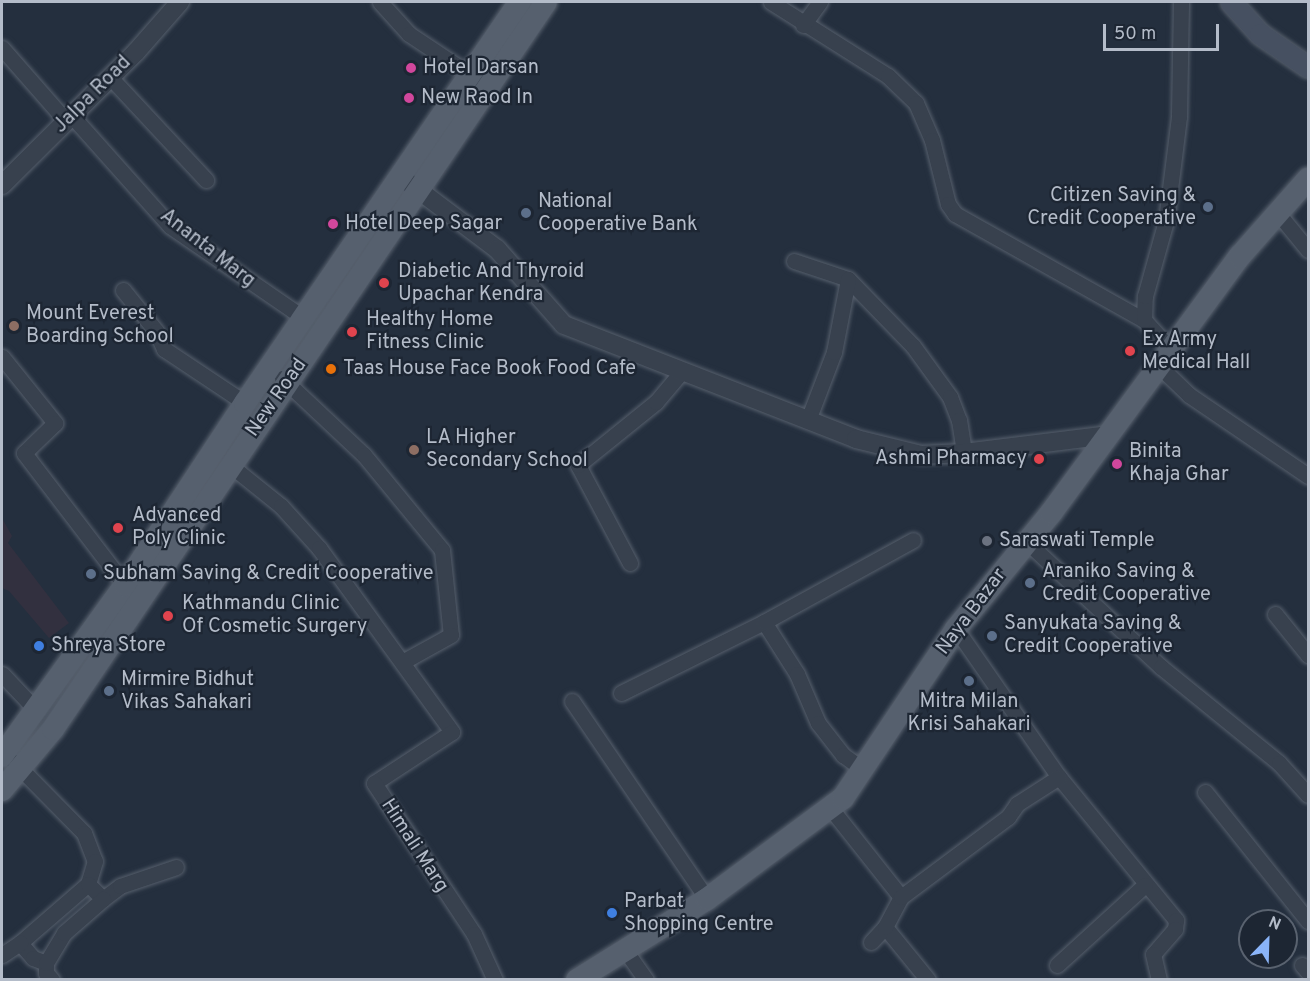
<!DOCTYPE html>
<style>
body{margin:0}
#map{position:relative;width:1310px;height:981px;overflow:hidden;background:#242f3e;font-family:Overpass,sans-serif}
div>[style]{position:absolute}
.medical>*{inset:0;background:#32303f}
.roads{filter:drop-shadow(0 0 2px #565f6c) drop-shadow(0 0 2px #565f6c)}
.minor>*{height:15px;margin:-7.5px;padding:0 7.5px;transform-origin:7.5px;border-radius:7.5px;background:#38414e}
.tertiary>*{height:18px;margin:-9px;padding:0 9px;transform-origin:9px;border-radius:9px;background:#38414e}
.secondary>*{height:21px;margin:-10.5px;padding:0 10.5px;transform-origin:10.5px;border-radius:10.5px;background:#465061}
.primary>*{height:22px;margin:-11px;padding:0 11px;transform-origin:11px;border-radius:11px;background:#56606e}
.dots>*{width:16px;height:16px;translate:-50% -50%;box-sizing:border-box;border:3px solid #1d2633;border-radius:50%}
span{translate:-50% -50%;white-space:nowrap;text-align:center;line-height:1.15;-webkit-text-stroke:4.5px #1d2633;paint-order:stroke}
.poi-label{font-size:20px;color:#b4bcc9}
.left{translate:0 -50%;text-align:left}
.right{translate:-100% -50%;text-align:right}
.street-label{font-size:20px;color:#b4bcc9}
.frame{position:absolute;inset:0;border:3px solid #b4bcc9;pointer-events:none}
.north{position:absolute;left:1238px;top:909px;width:60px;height:60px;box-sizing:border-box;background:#1d2633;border:2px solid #59626f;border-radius:50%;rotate:23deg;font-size:16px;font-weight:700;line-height:24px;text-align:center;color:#b4bcc9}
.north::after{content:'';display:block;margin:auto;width:21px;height:27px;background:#8ab4f8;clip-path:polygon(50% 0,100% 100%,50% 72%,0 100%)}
.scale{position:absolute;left:1103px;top:24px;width:116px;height:27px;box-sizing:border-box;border:3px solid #b4bcc9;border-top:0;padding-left:8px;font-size:18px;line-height:21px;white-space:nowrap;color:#b4bcc9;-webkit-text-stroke:4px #1d2633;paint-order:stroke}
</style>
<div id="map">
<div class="medical">
<i style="clip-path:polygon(2px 518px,12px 536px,8px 543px,69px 623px,49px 638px,9px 591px,2px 588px)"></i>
</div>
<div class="roads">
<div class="minor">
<i style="left:380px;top:2px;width:43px;rotate:47.8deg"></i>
<i style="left:409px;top:34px;width:83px;rotate:33.7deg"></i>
<i style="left:771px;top:2px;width:138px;rotate:32.3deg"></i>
<i style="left:888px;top:76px;width:39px;rotate:44deg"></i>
<i style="left:916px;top:103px;width:40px;rotate:66.6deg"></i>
<i style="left:932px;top:140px;width:66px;rotate:76deg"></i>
<i style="left:948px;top:204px;width:12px;rotate:55deg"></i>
<i style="left:955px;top:214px;width:217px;rotate:29.3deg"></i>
<i style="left:1144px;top:320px;width:42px;rotate:47.9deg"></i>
<i style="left:803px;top:25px;width:29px;rotate:-54deg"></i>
<i style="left:2px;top:48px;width:97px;rotate:48.8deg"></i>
<i style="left:110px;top:77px;width:141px;rotate:47deg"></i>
<i style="left:72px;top:116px;width:147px;rotate:48.3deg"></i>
<i style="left:170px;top:226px;width:163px;rotate:34.5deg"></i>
<i style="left:1277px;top:212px;width:49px;rotate:50.8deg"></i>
<i style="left:794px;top:261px;width:57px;rotate:18.4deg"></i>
<i style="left:848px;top:279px;width:93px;rotate:45.9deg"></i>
<i style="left:913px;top:346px;width:63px;rotate:54deg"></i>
<i style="left:950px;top:397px;width:25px;rotate:69deg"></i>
<i style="left:959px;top:420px;width:33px;rotate:81deg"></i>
<i style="left:123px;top:290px;width:53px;rotate:51.2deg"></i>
<i style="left:156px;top:331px;width:20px;rotate:66deg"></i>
<i style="left:164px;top:349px;width:97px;rotate:33.7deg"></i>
<i style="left:1144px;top:320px;width:24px;rotate:-88deg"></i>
<i style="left:1145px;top:296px;width:78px;rotate:-74.4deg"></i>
<i style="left:1166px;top:221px;width:106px;rotate:-82.9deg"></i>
<i style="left:1179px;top:116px;width:114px;rotate:-89deg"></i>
<i style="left:2px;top:357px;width:85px;rotate:51.2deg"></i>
<i style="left:55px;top:423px;width:43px;rotate:135.9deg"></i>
<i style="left:24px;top:453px;width:166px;rotate:52.6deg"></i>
<i style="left:1159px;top:366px;width:42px;rotate:44deg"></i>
<i style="left:1189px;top:395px;width:144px;rotate:34.2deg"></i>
<i style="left:282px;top:378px;width:112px;rotate:43.2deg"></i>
<i style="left:364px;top:455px;width:123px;rotate:50.6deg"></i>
<i style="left:442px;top:550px;width:85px;rotate:84deg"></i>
<i style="left:451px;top:635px;width:54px;rotate:151deg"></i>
<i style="left:808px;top:420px;width:73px;rotate:-69.1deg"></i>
<i style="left:834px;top:352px;width:74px;rotate:-79.1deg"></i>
<i style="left:230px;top:465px;width:65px;rotate:38.8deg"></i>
<i style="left:281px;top:506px;width:57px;rotate:47.9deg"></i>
<i style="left:319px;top:548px;width:227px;rotate:54.1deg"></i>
<i style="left:452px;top:732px;width:93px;rotate:146.8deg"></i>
<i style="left:374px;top:783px;width:181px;rotate:56.5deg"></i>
<i style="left:474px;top:934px;width:51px;rotate:65.5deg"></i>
<i style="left:1027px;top:542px;width:183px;rotate:43deg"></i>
<i style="left:1161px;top:667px;width:152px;rotate:39.1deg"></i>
<i style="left:1279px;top:763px;width:43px;rotate:47.8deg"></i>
<i style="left:630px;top:563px;width:111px;rotate:-118deg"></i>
<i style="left:578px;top:465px;width:100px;rotate:-38.9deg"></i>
<i style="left:656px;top:402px;width:42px;rotate:-49.8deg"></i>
<i style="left:1275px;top:614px;width:53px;rotate:51.2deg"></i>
<i style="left:764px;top:622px;width:62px;rotate:57.6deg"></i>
<i style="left:797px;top:674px;width:53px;rotate:66.8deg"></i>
<i style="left:818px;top:723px;width:41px;rotate:52deg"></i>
<i style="left:843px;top:755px;width:26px;rotate:36deg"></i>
<i style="left:956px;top:629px;width:180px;rotate:55.2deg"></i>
<i style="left:1059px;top:777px;width:185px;rotate:50.7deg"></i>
<i style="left:1176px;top:920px;width:9px;rotate:96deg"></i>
<i style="left:1175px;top:929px;width:33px;rotate:131deg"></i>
<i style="left:1153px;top:954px;width:27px;rotate:77deg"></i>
<i style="left:2px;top:674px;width:51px;rotate:46.6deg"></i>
<i style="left:621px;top:693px;width:160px;rotate:-26.4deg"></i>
<i style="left:764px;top:622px;width:170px;rotate:-28.8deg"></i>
<i style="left:572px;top:701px;width:240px;rotate:55.7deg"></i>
<i style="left:14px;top:762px;width:100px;rotate:45.4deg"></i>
<i style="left:84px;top:833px;width:30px;rotate:69deg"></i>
<i style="left:95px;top:861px;width:24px;rotate:107deg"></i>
<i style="left:88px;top:884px;width:90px;rotate:139.1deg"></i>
<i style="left:20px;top:943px;width:20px;rotate:49deg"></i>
<i style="left:33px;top:958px;width:14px;rotate:21deg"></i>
<i style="left:46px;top:963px;width:10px;rotate:90deg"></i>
<i style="left:46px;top:973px;width:9px;rotate:49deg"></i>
<i style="left:1205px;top:792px;width:165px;rotate:51.4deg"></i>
<i style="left:832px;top:810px;width:111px;rotate:51.6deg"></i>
<i style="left:88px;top:884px;width:21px;rotate:45deg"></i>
<i style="left:103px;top:899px;width:21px;rotate:-37deg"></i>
<i style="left:120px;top:886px;width:59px;rotate:-18.7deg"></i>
<i style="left:885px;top:927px;width:68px;rotate:50.9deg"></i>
<i style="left:871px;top:942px;width:21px;rotate:-47deg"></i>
<i style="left:885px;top:927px;width:34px;rotate:-62deg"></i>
<i style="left:901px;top:897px;width:134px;rotate:-36.8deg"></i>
<i style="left:1008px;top:817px;width:16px;rotate:-55deg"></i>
<i style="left:1017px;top:804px;width:50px;rotate:-32.7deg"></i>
<i style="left:625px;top:950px;width:37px;rotate:55deg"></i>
<i style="left:2px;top:955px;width:22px;rotate:-34deg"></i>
<i style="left:46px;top:963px;width:35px;rotate:-59deg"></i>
<i style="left:64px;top:933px;width:52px;rotate:-41.1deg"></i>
<i style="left:1057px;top:965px;width:119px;rotate:-42.3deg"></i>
<i style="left:1302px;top:965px;width:9px;rotate:49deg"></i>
</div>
<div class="tertiary">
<i style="left:408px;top:182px;width:111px;rotate:37deg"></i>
<i style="left:497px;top:249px;width:101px;rotate:48.6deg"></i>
<i style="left:564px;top:325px;width:313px;rotate:21.3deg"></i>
<i style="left:856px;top:439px;width:67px;rotate:13.8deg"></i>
<i style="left:921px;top:455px;width:43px;rotate:-2.7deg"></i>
<i style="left:964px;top:453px;width:145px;rotate:-7.1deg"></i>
<i style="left:2px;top:185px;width:189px;rotate:-44.8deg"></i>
<i style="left:136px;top:52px;width:67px;rotate:-48.7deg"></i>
</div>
<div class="secondary">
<i style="left:1231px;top:2px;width:43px;rotate:47.8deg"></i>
<i style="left:1260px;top:34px;width:58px;rotate:34.5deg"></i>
</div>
<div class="primary">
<i style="left:2px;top:756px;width:211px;rotate:-54.3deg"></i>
<i style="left:125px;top:585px;width:218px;rotate:-56.6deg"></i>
<i style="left:245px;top:403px;width:486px;rotate:-55.6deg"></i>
<i style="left:2px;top:790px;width:80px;rotate:-50.1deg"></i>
<i style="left:53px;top:729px;width:878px;rotate:-55.86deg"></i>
<i style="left:577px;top:980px;width:153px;rotate:-31.9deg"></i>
<i style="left:707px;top:899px;width:169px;rotate:-36.6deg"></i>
<i style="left:843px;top:798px;width:203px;rotate:-56.2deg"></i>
<i style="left:956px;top:629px;width:150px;rotate:-50.7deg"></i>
<i style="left:1051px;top:513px;width:319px;rotate:-53.7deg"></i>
<i style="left:1240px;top:256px;width:103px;rotate:-48.6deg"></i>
</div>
</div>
<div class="dots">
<i style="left:411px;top:68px;background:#d1479c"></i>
<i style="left:409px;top:98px;background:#d1479c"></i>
<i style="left:1208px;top:207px;background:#5c6f8a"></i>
<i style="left:526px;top:213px;background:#5c6f8a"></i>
<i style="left:333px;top:224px;background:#d1479c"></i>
<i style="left:384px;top:283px;background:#e0444e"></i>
<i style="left:14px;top:326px;background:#8d6e63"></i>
<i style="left:352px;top:332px;background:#e0444e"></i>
<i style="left:1130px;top:351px;background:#e0444e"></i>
<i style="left:331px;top:369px;background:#e8710a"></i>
<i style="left:414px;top:450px;background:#8d6e63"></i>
<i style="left:1039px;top:459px;background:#e0444e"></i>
<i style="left:1117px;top:464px;background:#d1479c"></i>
<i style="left:118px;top:528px;background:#e0444e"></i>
<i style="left:987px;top:541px;background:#6b7280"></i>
<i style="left:91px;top:574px;background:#5c6f8a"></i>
<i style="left:1030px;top:583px;background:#5c6f8a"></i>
<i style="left:168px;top:616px;background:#e0444e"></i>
<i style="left:992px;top:636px;background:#5c6f8a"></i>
<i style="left:39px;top:646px;background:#3f7fe0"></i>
<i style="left:969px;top:681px;background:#5c6f8a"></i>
<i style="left:109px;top:691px;background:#5c6f8a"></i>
<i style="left:612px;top:913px;background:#3f7fe0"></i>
</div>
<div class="poi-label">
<span class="left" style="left:423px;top:68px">Hotel Darsan</span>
<span class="left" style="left:421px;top:98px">New Raod In</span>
<span class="right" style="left:1196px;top:208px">Citizen Saving &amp;<br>Credit Cooperative</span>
<span class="left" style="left:538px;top:214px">National<br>Cooperative Bank</span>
<span class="left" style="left:345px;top:224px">Hotel Deep Sagar</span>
<span class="left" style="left:398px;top:284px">Diabetic And Thyroid<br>Upachar Kendra</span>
<span class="left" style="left:26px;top:326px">Mount Everest<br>Boarding School</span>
<span class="left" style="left:366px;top:332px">Healthy Home<br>Fitness Clinic</span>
<span class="left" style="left:1142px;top:352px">Ex Army<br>Medical Hall</span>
<span class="left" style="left:343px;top:369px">Taas House Face Book Food Cafe</span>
<span class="left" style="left:426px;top:450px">LA Higher<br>Secondary School</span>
<span class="left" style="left:1129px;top:464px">Binita<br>Khaja Ghar</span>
<span class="right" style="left:1027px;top:459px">Ashmi Pharmacy</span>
<span class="left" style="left:132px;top:528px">Advanced<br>Poly Clinic</span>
<span class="left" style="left:999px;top:541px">Saraswati Temple</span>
<span class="left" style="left:1042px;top:584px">Araniko Saving &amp;<br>Credit Cooperative</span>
<span class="left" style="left:103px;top:574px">Subham Saving &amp; Credit Cooperative</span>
<span class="left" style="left:182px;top:616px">Kathmandu Clinic<br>Of Cosmetic Surgery</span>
<span class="left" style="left:1004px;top:636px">Sanyukata Saving &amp;<br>Credit Cooperative</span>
<span class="left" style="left:51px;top:646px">Shreya Store</span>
<span class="left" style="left:121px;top:692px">Mirmire Bidhut<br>Vikas Sahakari</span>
<span style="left:969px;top:714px">Mitra Milan<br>Krisi Sahakari</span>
<span class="left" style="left:624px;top:914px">Parbat<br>Shopping Centre</span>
</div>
<div class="street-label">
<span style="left:93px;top:95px;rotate:-45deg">Jalpa Road</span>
<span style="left:207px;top:249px;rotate:38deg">Ananta Marg</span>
<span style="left:277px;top:398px;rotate:-55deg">New Road</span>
<span style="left:972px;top:612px;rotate:-53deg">Naya Bazar</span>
<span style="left:414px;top:846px;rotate:57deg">Himali Marg</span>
</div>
<div class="frame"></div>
<div class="north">N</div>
<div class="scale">50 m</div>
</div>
